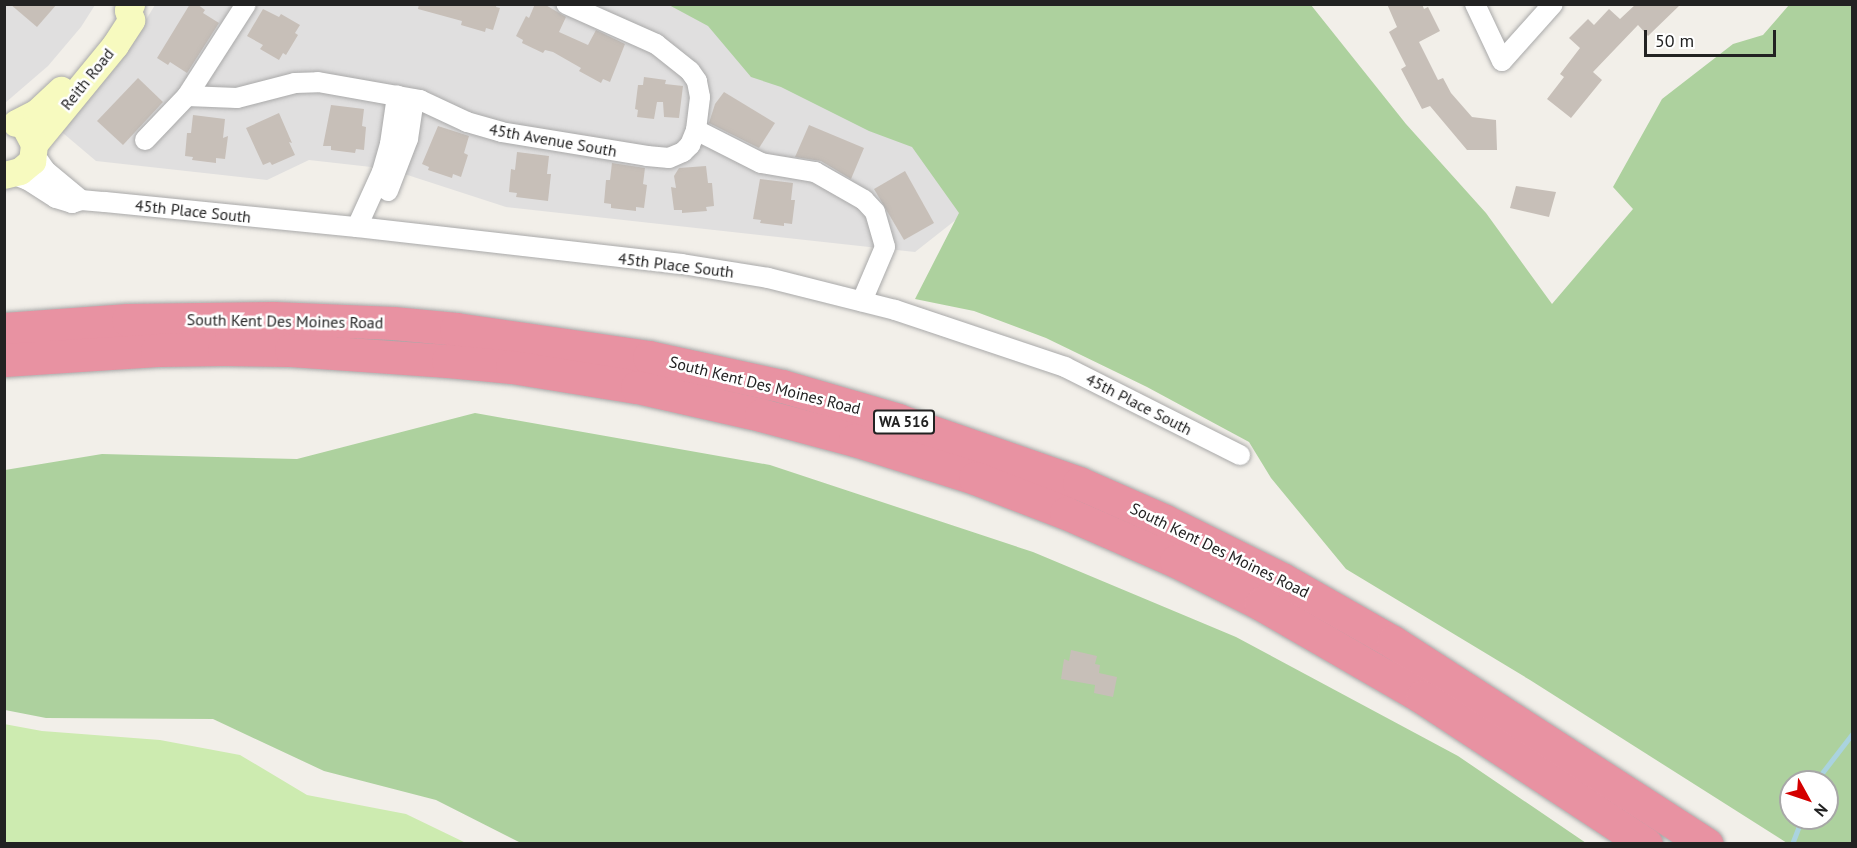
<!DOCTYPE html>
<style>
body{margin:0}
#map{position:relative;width:1857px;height:848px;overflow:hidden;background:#f2efe9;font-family:"PT Sans",sans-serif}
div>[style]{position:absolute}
.residential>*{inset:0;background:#e0dfdf}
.grass>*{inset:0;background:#cdebb0}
.forest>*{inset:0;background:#add19e}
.stream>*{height:5px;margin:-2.5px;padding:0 2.5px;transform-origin:2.5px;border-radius:2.5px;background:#aad3df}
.building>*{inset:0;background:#c7bfb8}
.roads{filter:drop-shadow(0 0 2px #a9a9a9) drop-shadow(0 0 2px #a9a9a9)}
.street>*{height:20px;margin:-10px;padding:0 10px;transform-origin:10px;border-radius:10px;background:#fff}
.secondary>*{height:27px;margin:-13.5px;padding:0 13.5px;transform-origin:13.5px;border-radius:13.5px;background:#f7fabf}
.highway>*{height:33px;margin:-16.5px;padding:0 16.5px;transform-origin:16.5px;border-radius:16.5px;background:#e892a2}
span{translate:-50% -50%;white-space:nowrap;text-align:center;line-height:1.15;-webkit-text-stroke:5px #fff;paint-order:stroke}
.shield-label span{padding:2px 4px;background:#fff;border:2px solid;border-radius:4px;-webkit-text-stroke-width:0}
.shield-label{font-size:15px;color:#222;font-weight:700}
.street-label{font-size:16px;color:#222}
.frame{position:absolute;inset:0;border:6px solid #222;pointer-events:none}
.north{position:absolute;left:1779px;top:770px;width:60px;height:60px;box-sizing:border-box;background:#fff;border:2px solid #a7a7a7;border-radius:50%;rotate:130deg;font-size:16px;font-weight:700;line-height:24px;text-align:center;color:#222}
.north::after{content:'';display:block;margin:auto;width:21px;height:27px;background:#d40000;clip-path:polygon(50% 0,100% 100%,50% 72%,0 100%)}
.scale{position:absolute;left:1644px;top:30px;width:132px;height:27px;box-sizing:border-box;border:3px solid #222;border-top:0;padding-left:8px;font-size:18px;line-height:21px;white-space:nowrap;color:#222;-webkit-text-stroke:4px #fff;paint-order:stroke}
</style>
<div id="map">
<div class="residential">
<i style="clip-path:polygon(5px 5px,95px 5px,81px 27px,48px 66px,5px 103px)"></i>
<i style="clip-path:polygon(155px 5px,909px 5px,976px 204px,915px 252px,506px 207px,389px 169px,309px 160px,267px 180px,96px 161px,57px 128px,84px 104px,120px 62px)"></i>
</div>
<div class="grass">
<i style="clip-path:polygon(4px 724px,42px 731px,160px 740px,240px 755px,307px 795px,406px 814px,466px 843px,5px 843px)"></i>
</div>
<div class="forest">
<i style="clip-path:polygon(evenodd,669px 5px,1311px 5px,1406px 124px,1486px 213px,1552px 304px,1633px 209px,1613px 187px,1662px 99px,1733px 44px,1763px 35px,1789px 5px,1852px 5px,1852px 843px,1787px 843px,1530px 680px,1346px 569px,1271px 478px,1249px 442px,1147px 387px,1046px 338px,974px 311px,915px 299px,959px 213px,912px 147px,869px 131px,781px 87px,751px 77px,708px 26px,669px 5px,1791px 782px,1827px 782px,1827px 818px,1791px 818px,1791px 782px)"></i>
<i style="clip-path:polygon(475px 413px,770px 465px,1033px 552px,1236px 637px,1458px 756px,1586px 843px,521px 843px,436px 800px,324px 771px,213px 719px,46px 718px,5px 710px,5px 470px,102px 454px,297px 459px)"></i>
</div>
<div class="stream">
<i style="left:1815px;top:782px;width:61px;rotate:-52.4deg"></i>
<i style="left:1792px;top:844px;width:28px;rotate:-69deg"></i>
</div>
<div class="building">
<i style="clip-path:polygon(10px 4px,57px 4px,37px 27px)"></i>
<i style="clip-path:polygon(190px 4px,197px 4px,205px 10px,203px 13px,219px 23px,187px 73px,170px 62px,168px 65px,157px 58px)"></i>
<i style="clip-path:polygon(419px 4px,497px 4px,496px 7px,500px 8px,493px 30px,486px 28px,485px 32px,461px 25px,462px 21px,418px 9px)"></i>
<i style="clip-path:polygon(535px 4px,544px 4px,566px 17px,559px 32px,588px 45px,596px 30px,625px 44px,610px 82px,603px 79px,601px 83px,579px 71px,581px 68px,553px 52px,545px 50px,543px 53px,522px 43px,523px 40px,516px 36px,526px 16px,529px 18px)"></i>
<i style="clip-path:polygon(1387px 4px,1422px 4px,1424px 9px,1428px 7px,1440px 31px,1419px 42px,1438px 80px,1443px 78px,1451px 93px,1472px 117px,1496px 120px,1497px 150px,1467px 150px,1430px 106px,1422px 109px,1401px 69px,1406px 66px,1389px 32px,1397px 27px)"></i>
<i style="clip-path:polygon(1636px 4px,1681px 4px,1648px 36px,1638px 25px,1593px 72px,1602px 80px,1571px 118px,1547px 99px,1564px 77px,1560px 74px,1580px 48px,1569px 38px,1588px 19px,1594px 25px,1609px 9px,1620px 19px)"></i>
<i style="clip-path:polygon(263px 9px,279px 17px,281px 14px,300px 25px,295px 33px,298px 35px,286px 55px,283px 53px,279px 60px,260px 49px,263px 45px,247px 36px)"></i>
<i style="clip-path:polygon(644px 77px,666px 80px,665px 84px,683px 86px,679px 118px,664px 117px,663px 102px,657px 102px,654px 119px,637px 117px,638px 110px,635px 109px,638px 85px,643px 85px)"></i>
<i style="clip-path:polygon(138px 78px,163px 102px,123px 145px,97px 121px)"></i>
<i style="clip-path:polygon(724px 92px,775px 123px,759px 148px,709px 123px,715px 104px)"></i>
<i style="clip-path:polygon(331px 105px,364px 109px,362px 126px,366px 127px,364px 150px,356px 149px,355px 153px,331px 150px,331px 146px,323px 146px)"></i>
<i style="clip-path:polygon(279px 113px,292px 143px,289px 142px,295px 155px,272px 165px,270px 162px,263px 165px,246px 128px)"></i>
<i style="clip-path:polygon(193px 115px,225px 119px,223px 138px,228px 136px,225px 159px,216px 158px,216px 163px,192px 160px,193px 157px,185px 156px,187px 133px,191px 133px)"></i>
<i style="clip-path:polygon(809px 125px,864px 148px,851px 179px,821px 161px,795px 157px)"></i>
<i style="clip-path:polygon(438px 126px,469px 136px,464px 153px,468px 155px,461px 177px,453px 174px,452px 178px,428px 170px,429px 167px,422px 164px)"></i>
<i style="clip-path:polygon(517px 152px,549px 156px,547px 174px,551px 174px,548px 201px,516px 197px,517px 193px,509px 192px,511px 169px,515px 170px)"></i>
<i style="clip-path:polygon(612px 163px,645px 168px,643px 184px,647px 185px,644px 208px,636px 207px,636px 211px,611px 208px,611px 204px,604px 203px,606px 180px,610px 180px)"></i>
<i style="clip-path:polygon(706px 166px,708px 183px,712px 183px,714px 206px,706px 207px,707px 211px,682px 213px,682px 210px,674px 210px,671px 187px,676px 188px,674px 176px,679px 168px)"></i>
<i style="clip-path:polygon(905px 171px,934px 223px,904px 240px,874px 189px)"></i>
<i style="clip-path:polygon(760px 179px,793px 183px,791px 200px,795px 200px,792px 224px,784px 223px,784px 226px,760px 223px,761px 220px,753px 219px)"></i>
<i style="clip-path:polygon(1516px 186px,1556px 192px,1549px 217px,1510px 208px)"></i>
<i style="clip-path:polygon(1071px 650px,1097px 656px,1095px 664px,1100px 665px,1099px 673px,1117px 677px,1113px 697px,1094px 693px,1095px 685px,1061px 679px,1064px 659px,1069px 661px)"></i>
</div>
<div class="roads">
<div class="street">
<i style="left:1475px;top:4px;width:63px;rotate:64.7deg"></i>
<i style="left:1502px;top:61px;width:76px;rotate:-48.2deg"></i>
<i style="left:187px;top:96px;width:50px;rotate:2.3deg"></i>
<i style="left:237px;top:98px;width:60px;rotate:-14.5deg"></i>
<i style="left:295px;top:83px;width:23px;rotate:-2deg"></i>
<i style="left:318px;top:82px;width:104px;rotate:10deg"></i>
<i style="left:420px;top:100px;width:52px;rotate:25.1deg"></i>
<i style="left:467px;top:122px;width:35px;rotate:16deg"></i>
<i style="left:501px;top:132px;width:148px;rotate:9.3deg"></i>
<i style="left:647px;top:156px;width:22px;rotate:5deg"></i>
<i style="left:669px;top:158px;width:15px;rotate:-23deg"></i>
<i style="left:683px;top:152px;width:10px;rotate:-45deg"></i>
<i style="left:690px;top:145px;width:16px;rotate:-68deg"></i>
<i style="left:696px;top:130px;width:33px;rotate:-83deg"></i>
<i style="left:700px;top:97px;width:16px;rotate:-101deg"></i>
<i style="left:697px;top:81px;width:12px;rotate:-125deg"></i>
<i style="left:690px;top:71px;width:43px;rotate:-141.5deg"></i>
<i style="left:656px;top:44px;width:98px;rotate:-156deg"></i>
<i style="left:696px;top:130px;width:73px;rotate:26.9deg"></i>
<i style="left:761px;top:163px;width:55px;rotate:9.5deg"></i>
<i style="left:815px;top:172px;width:56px;rotate:29.7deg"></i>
<i style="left:864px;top:200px;width:16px;rotate:47deg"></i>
<i style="left:875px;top:212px;width:36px;rotate:74deg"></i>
<i style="left:885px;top:247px;width:59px;rotate:113.1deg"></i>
<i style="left:145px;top:140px;width:61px;rotate:-46.3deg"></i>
<i style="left:187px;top:96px;width:109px;rotate:-57.3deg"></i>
<i style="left:34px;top:154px;width:21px;rotate:55deg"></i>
<i style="left:46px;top:171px;width:45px;rotate:39.6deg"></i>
<i style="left:12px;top:174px;width:17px;rotate:21deg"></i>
<i style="left:28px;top:180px;width:33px;rotate:33deg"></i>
<i style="left:56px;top:198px;width:17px;rotate:17deg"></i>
<i style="left:72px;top:203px;width:9px;rotate:-18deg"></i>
<i style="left:81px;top:200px;width:24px;rotate:5deg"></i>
<i style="left:105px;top:202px;width:253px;rotate:5.7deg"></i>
<i style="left:357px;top:227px;width:327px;rotate:6.5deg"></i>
<i style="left:682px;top:264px;width:87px;rotate:9.2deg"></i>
<i style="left:768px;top:278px;width:131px;rotate:14.1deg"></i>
<i style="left:895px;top:310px;width:179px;rotate:18.5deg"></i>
<i style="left:1065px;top:367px;width:196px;rotate:26.7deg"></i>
<i style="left:388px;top:191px;width:56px;rotate:-69deg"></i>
<i style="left:408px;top:139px;width:40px;rotate:-81.5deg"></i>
<i style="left:357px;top:227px;width:60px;rotate:-65.6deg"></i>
<i style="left:382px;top:172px;width:29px;rotate:-74deg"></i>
<i style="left:390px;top:144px;width:49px;rotate:-81.7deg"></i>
</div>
<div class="secondary">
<i style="left:16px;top:123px;width:22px;rotate:-27deg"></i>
<i style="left:36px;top:113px;width:34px;rotate:-43deg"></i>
<i style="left:34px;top:144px;width:128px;rotate:-50.7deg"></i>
<i style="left:115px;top:45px;width:30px;rotate:-57deg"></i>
<i style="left:131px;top:20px;width:10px;rotate:-107deg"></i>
<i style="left:128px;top:10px;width:7px;rotate:-63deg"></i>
<i style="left:4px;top:175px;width:16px;rotate:-14deg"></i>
<i style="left:20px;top:171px;width:16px;rotate:-40deg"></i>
<i style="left:32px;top:161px;width:17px;rotate:-83deg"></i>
<i style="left:34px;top:144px;width:15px;rotate:-118deg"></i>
</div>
<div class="highway">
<i style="left:4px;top:329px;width:124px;rotate:-4.2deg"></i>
<i style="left:128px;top:320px;width:145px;rotate:-0.8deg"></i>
<i style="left:273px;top:318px;width:120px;rotate:2.4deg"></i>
<i style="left:393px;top:323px;width:63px;rotate:5.4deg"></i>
<i style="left:456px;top:329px;width:195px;rotate:8.3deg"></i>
<i style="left:649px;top:357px;width:136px;rotate:12.3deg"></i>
<i style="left:782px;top:386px;width:121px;rotate:16.3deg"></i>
<i style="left:898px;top:420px;width:192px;rotate:19.2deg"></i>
<i style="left:1079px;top:483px;width:94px;rotate:23.8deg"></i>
<i style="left:1165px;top:521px;width:131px;rotate:26.4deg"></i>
<i style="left:1282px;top:579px;width:128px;rotate:29.6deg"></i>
<i style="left:1393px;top:642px;width:373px;rotate:32.8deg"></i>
<i style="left:4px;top:360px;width:153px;rotate:-3.7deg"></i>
<i style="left:157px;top:350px;width:67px;rotate:-0.9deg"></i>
<i style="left:224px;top:349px;width:67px;rotate:0.9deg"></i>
<i style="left:291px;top:350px;width:157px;rotate:4deg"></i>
<i style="left:448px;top:361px;width:64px;rotate:5.4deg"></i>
<i style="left:512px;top:367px;width:127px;rotate:9.1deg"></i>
<i style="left:637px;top:387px;width:127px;rotate:12.7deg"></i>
<i style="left:761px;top:415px;width:97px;rotate:14.9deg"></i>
<i style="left:855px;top:440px;width:126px;rotate:17.6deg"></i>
<i style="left:975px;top:478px;width:97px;rotate:21deg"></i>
<i style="left:1066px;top:513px;width:120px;rotate:23.6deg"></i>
<i style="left:1176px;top:561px;width:95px;rotate:26.8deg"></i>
<i style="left:1261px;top:604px;width:186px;rotate:30deg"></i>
<i style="left:1422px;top:697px;width:268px;rotate:33.3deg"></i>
</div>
</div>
<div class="shield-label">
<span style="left:904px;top:422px">WA 516</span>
</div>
<div class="street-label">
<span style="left:87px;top:79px;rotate:-51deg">Reith Road</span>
<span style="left:553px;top:140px;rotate:10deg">45th Avenue South</span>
<span style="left:193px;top:211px;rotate:6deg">45th Place South</span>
<span style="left:676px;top:265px;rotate:7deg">45th Place South</span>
<span style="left:285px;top:321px;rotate:1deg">South Kent Des Moines Road</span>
<span style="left:765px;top:385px;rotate:14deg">South Kent Des Moines Road</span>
<span style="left:1139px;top:404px;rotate:27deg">45th Place South</span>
<span style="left:1220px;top:550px;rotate:26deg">South Kent Des Moines Road</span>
</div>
<div class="frame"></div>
<div class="north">N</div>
<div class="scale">50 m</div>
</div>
